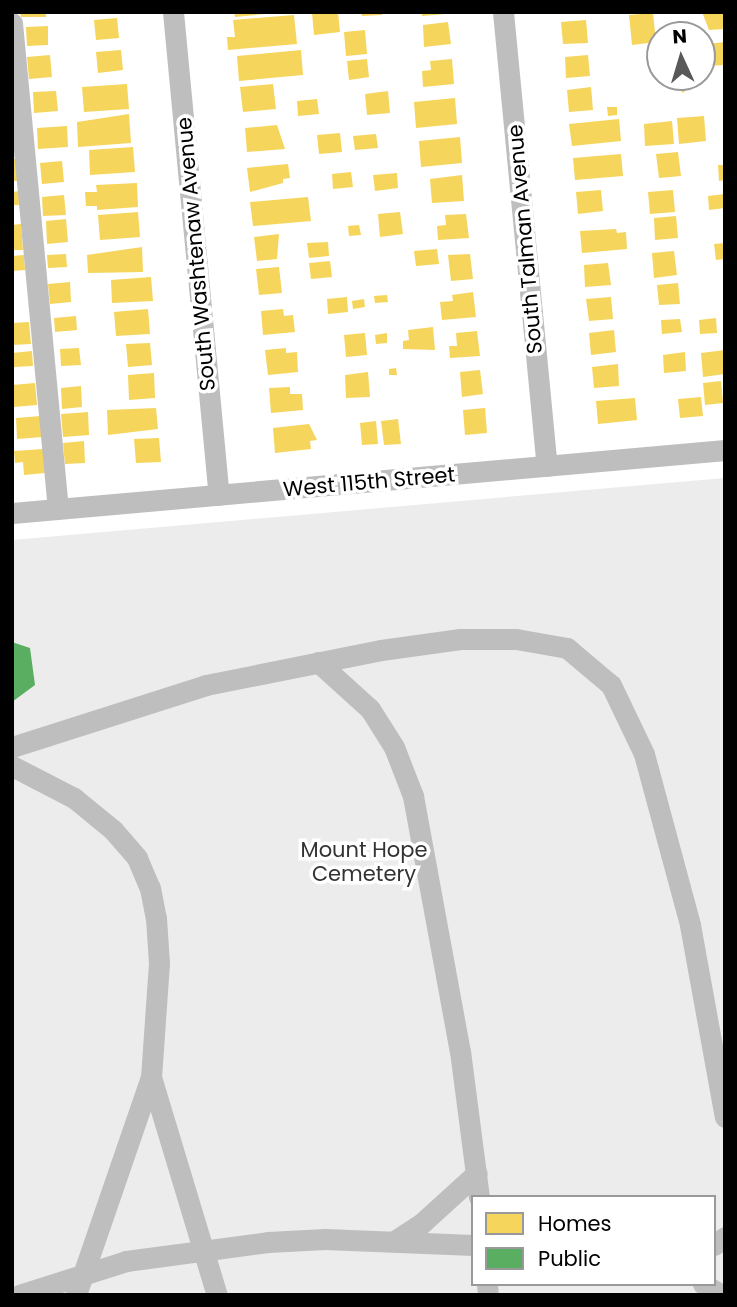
<!DOCTYPE html>
<style>
body{margin:0}
#map{position:relative;width:737px;height:1307px;overflow:hidden;background:#fff;font-family:Poppins,sans-serif}
div>[style]{position:absolute}
.green>*{inset:0;background:#ececec}
.homes>*{inset:0;background:#f6d55c}
.public>*{inset:0;background:#5aae61}
.minor>*{height:21px;margin:-10.5px;padding:0 10.5px;transform-origin:10.5px;border-radius:10.5px;background:#bebebe}
span{translate:-50% -50%;white-space:nowrap;text-align:center;line-height:1.15;-webkit-text-stroke:7px #fff;paint-order:stroke}
.street-label{font-size:21px;color:#000}
.park-label{font-size:21px;color:#333}
.frame{position:absolute;inset:0;border:14px solid #000;pointer-events:none}
.legend{position:absolute;left:471px;top:1195px;width:245px;height:91px;box-sizing:border-box;background:#fff;border:2px solid #999;margin:0;padding:9px 12px;list-style:none;font-size:21px;color:#000}
.legend li{display:flex;align-items:center;gap:14px;height:35px}
.legend b{width:35px;border:2px solid #999}
.north{position:absolute;left:646px;top:21px;width:70px;height:70px;box-sizing:border-box;background:#fff;border:2px solid #999;border-radius:50%;rotate:356deg;font-size:19px;font-weight:700;line-height:28px;text-align:center;color:#000}
.north::after{content:'';display:block;margin:auto;width:24px;height:32px;background:#595959;clip-path:polygon(50% 0,100% 100%,50% 72%,0 100%)}
</style>
<div id="map">
<div class="green">
<i style="clip-path:polygon(evenodd,725px 478px,725px 1295px,12px 1295px,12px 540px,725px 478px,473px 1197px,714px 1197px,714px 1284px,473px 1284px,473px 1197px)"></i>
</div>
<div class="homes">
<i style="clip-path:polygon(20px 12px,46px 12px,46px 17px,21px 17px)"></i>
<i style="clip-path:polygon(234px 12px,265px 12px,265px 14px,235px 17px)"></i>
<i style="clip-path:polygon(338px 12px,340px 32px,314px 35px,312px 13px)"></i>
<i style="clip-path:polygon(361px 12px,382px 12px,382px 15px,362px 16px)"></i>
<i style="clip-path:polygon(422px 12px,445px 12px,445px 14px,422px 16px)"></i>
<i style="clip-path:polygon(702px 12px,725px 12px,725px 29px,709px 30px)"></i>
<i style="clip-path:polygon(653px 13px,656px 42px,632px 45px,629px 15px)"></i>
<i style="clip-path:polygon(294px 15px,297px 44px,228px 50px,227px 37px,235px 37px,233px 20px)"></i>
<i style="clip-path:polygon(117px 18px,119px 38px,96px 40px,94px 20px)"></i>
<i style="clip-path:polygon(586px 20px,588px 43px,563px 44px,561px 22px)"></i>
<i style="clip-path:polygon(448px 22px,451px 44px,424px 47px,423px 25px)"></i>
<i style="clip-path:polygon(694px 24px,695px 35px,671px 35px,670px 26px)"></i>
<i style="clip-path:polygon(48px 26px,48px 45px,27px 46px,26px 27px)"></i>
<i style="clip-path:polygon(365px 30px,367px 54px,346px 56px,344px 32px)"></i>
<i style="clip-path:polygon(725px 42px,725px 65px,709px 66px,707px 44px)"></i>
<i style="clip-path:polygon(121px 50px,123px 70px,98px 73px,96px 52px)"></i>
<i style="clip-path:polygon(301px 50px,303px 75px,239px 81px,237px 56px)"></i>
<i style="clip-path:polygon(659px 52px,660px 62px,649px 63px,648px 53px)"></i>
<i style="clip-path:polygon(50px 55px,52px 77px,29px 79px,27px 57px)"></i>
<i style="clip-path:polygon(588px 55px,590px 76px,566px 78px,565px 57px)"></i>
<i style="clip-path:polygon(367px 59px,369px 77px,349px 80px,347px 61px)"></i>
<i style="clip-path:polygon(452px 59px,454px 84px,423px 87px,422px 71px,431px 70px,430px 61px)"></i>
<i style="clip-path:polygon(683px 79px,690px 86px,683px 93px,677px 86px)"></i>
<i style="clip-path:polygon(127px 84px,129px 109px,84px 112px,82px 87px)"></i>
<i style="clip-path:polygon(273px 84px,276px 109px,243px 112px,240px 87px)"></i>
<i style="clip-path:polygon(591px 87px,593px 110px,569px 112px,567px 90px)"></i>
<i style="clip-path:polygon(56px 91px,58px 111px,34px 113px,33px 92px)"></i>
<i style="clip-path:polygon(388px 91px,390px 113px,367px 115px,365px 94px)"></i>
<i style="clip-path:polygon(455px 98px,457px 124px,416px 128px,414px 102px)"></i>
<i style="clip-path:polygon(317px 99px,319px 114px,298px 116px,297px 101px)"></i>
<i style="clip-path:polygon(607px 107px,617px 107px,617px 115px,608px 116px)"></i>
<i style="clip-path:polygon(129px 114px,131px 143px,78px 147px,77px 122px)"></i>
<i style="clip-path:polygon(704px 116px,706px 141px,679px 144px,677px 118px)"></i>
<i style="clip-path:polygon(619px 119px,621px 141px,572px 146px,569px 124px)"></i>
<i style="clip-path:polygon(672px 121px,674px 144px,645px 146px,644px 124px)"></i>
<i style="clip-path:polygon(277px 125px,285px 149px,247px 152px,245px 128px)"></i>
<i style="clip-path:polygon(67px 126px,68px 147px,38px 149px,37px 128px)"></i>
<i style="clip-path:polygon(340px 133px,342px 152px,319px 154px,317px 135px)"></i>
<i style="clip-path:polygon(376px 134px,378px 148px,355px 150px,353px 136px)"></i>
<i style="clip-path:polygon(460px 137px,462px 163px,421px 167px,419px 141px)"></i>
<i style="clip-path:polygon(133px 147px,135px 172px,90px 175px,89px 150px)"></i>
<i style="clip-path:polygon(678px 152px,681px 176px,659px 178px,656px 154px)"></i>
<i style="clip-path:polygon(621px 154px,623px 176px,575px 180px,573px 158px)"></i>
<i style="clip-path:polygon(12px 159px,16px 159px,18px 181px,12px 181px)"></i>
<i style="clip-path:polygon(62px 161px,64px 182px,42px 184px,40px 163px)"></i>
<i style="clip-path:polygon(288px 164px,290px 178px,283px 179px,283px 183px,250px 192px,247px 168px)"></i>
<i style="clip-path:polygon(718px 165px,725px 165px,725px 180px,719px 181px)"></i>
<i style="clip-path:polygon(351px 172px,353px 187px,333px 189px,332px 174px)"></i>
<i style="clip-path:polygon(397px 173px,398px 188px,375px 191px,373px 175px)"></i>
<i style="clip-path:polygon(462px 175px,464px 201px,432px 203px,430px 179px)"></i>
<i style="clip-path:polygon(137px 183px,138px 207px,97px 210px,97px 206px,86px 206px,85px 192px,97px 192px,96px 185px)"></i>
<i style="clip-path:polygon(601px 190px,603px 211px,578px 214px,576px 192px)"></i>
<i style="clip-path:polygon(673px 190px,675px 212px,650px 214px,648px 192px)"></i>
<i style="clip-path:polygon(19px 191px,20px 205px,12px 205px,12px 192px)"></i>
<i style="clip-path:polygon(725px 194px,725px 208px,709px 210px,708px 196px)"></i>
<i style="clip-path:polygon(64px 195px,66px 215px,43px 216px,42px 197px)"></i>
<i style="clip-path:polygon(308px 197px,311px 221px,253px 226px,250px 202px)"></i>
<i style="clip-path:polygon(138px 212px,140px 237px,100px 240px,98px 215px)"></i>
<i style="clip-path:polygon(400px 212px,403px 234px,380px 237px,378px 214px)"></i>
<i style="clip-path:polygon(466px 214px,469px 238px,438px 240px,437px 226px,446px 225px,445px 215px)"></i>
<i style="clip-path:polygon(676px 216px,678px 238px,655px 240px,654px 218px)"></i>
<i style="clip-path:polygon(66px 219px,68px 242px,47px 244px,46px 221px)"></i>
<i style="clip-path:polygon(21px 224px,23px 250px,12px 250px,12px 225px)"></i>
<i style="clip-path:polygon(359px 225px,361px 235px,349px 236px,348px 226px)"></i>
<i style="clip-path:polygon(616px 229px,617px 233px,626px 232px,627px 249px,582px 253px,580px 231px)"></i>
<i style="clip-path:polygon(279px 234px,277px 259px,257px 261px,254px 237px)"></i>
<i style="clip-path:polygon(328px 242px,329px 256px,309px 258px,307px 243px)"></i>
<i style="clip-path:polygon(725px 243px,725px 259px,716px 260px,714px 244px)"></i>
<i style="clip-path:polygon(142px 247px,143px 272px,88px 273px,87px 255px)"></i>
<i style="clip-path:polygon(437px 249px,439px 264px,416px 266px,414px 251px)"></i>
<i style="clip-path:polygon(674px 251px,677px 275px,654px 278px,652px 253px)"></i>
<i style="clip-path:polygon(66px 254px,67px 267px,48px 268px,47px 255px)"></i>
<i style="clip-path:polygon(470px 254px,473px 279px,451px 281px,448px 255px)"></i>
<i style="clip-path:polygon(24px 255px,25px 270px,12px 271px,12px 256px)"></i>
<i style="clip-path:polygon(330px 261px,332px 277px,311px 279px,309px 263px)"></i>
<i style="clip-path:polygon(608px 263px,611px 285px,585px 287px,584px 265px)"></i>
<i style="clip-path:polygon(279px 267px,282px 293px,259px 295px,256px 269px)"></i>
<i style="clip-path:polygon(151px 277px,153px 301px,112px 303px,111px 280px)"></i>
<i style="clip-path:polygon(70px 282px,71px 302px,50px 304px,48px 284px)"></i>
<i style="clip-path:polygon(678px 283px,680px 304px,659px 305px,657px 285px)"></i>
<i style="clip-path:polygon(473px 292px,476px 317px,442px 320px,440px 302px,453px 301px,452px 295px)"></i>
<i style="clip-path:polygon(387px 295px,388px 302px,375px 303px,374px 296px)"></i>
<i style="clip-path:polygon(347px 297px,348px 312px,328px 314px,327px 299px)"></i>
<i style="clip-path:polygon(611px 297px,613px 319px,589px 321px,586px 299px)"></i>
<i style="clip-path:polygon(364px 299px,365px 307px,353px 309px,352px 301px)"></i>
<i style="clip-path:polygon(148px 309px,150px 334px,116px 336px,114px 312px)"></i>
<i style="clip-path:polygon(283px 309px,284px 316px,293px 315px,295px 332px,263px 335px,261px 311px)"></i>
<i style="clip-path:polygon(76px 316px,77px 330px,55px 332px,54px 318px)"></i>
<i style="clip-path:polygon(716px 318px,717px 333px,700px 334px,699px 320px)"></i>
<i style="clip-path:polygon(680px 319px,682px 332px,662px 334px,661px 320px)"></i>
<i style="clip-path:polygon(29px 322px,31px 344px,12px 345px,12px 323px)"></i>
<i style="clip-path:polygon(433px 327px,435px 350px,403px 349px,403px 341px,409px 340px,408px 330px)"></i>
<i style="clip-path:polygon(614px 330px,616px 352px,591px 355px,589px 333px)"></i>
<i style="clip-path:polygon(477px 331px,480px 356px,450px 358px,449px 346px,457px 346px,456px 333px)"></i>
<i style="clip-path:polygon(365px 333px,367px 355px,346px 357px,344px 335px)"></i>
<i style="clip-path:polygon(387px 333px,387px 343px,376px 344px,375px 335px)"></i>
<i style="clip-path:polygon(150px 343px,152px 365px,128px 367px,126px 344px)"></i>
<i style="clip-path:polygon(79px 348px,81px 365px,61px 366px,60px 349px)"></i>
<i style="clip-path:polygon(286px 348px,286px 353px,297px 352px,298px 372px,268px 375px,265px 350px)"></i>
<i style="clip-path:polygon(725px 350px,725px 374px,703px 377px,701px 353px)"></i>
<i style="clip-path:polygon(32px 351px,33px 366px,14px 367px,12px 353px)"></i>
<i style="clip-path:polygon(685px 352px,686px 371px,664px 373px,663px 355px)"></i>
<i style="clip-path:polygon(618px 364px,619px 386px,594px 388px,592px 367px)"></i>
<i style="clip-path:polygon(396px 368px,397px 375px,389px 375px,389px 369px)"></i>
<i style="clip-path:polygon(480px 370px,483px 394px,462px 397px,460px 372px)"></i>
<i style="clip-path:polygon(368px 372px,370px 397px,346px 398px,345px 375px)"></i>
<i style="clip-path:polygon(154px 373px,155px 398px,129px 400px,128px 375px)"></i>
<i style="clip-path:polygon(721px 381px,723px 403px,705px 405px,703px 383px)"></i>
<i style="clip-path:polygon(35px 383px,37px 405px,13px 407px,12px 385px)"></i>
<i style="clip-path:polygon(81px 386px,82px 407px,62px 409px,61px 388px)"></i>
<i style="clip-path:polygon(290px 387px,290px 394px,302px 394px,303px 410px,271px 413px,269px 388px)"></i>
<i style="clip-path:polygon(701px 397px,703px 416px,680px 418px,678px 399px)"></i>
<i style="clip-path:polygon(635px 398px,637px 420px,598px 424px,596px 401px)"></i>
<i style="clip-path:polygon(156px 408px,158px 429px,108px 435px,107px 410px)"></i>
<i style="clip-path:polygon(485px 408px,487px 433px,465px 435px,463px 410px)"></i>
<i style="clip-path:polygon(88px 412px,89px 435px,63px 437px,61px 414px)"></i>
<i style="clip-path:polygon(41px 416px,43px 437px,17px 439px,16px 418px)"></i>
<i style="clip-path:polygon(398px 419px,401px 444px,384px 445px,381px 421px)"></i>
<i style="clip-path:polygon(376px 421px,378px 444px,362px 445px,360px 423px)"></i>
<i style="clip-path:polygon(309px 424px,317px 440px,310px 441px,311px 449px,275px 453px,273px 428px)"></i>
<i style="clip-path:polygon(159px 438px,161px 462px,136px 463px,134px 439px)"></i>
<i style="clip-path:polygon(84px 441px,85px 463px,65px 464px,63px 443px)"></i>
<i style="clip-path:polygon(43px 449px,45px 473px,24px 475px,23px 462px,15px 463px,14px 451px)"></i>
</div>
<div class="public">
<i style="clip-path:polygon(12px 642px,30px 648px,35px 685px,12px 702px)"></i>
</div>
<div class="minor">
<i style="left:173px;top:12px;width:485px;rotate:84.6deg"></i>
<i style="left:503px;top:12px;width:456px;rotate:84.5deg"></i>
<i style="left:12px;top:23px;width:488px;rotate:84.6deg"></i>
<i style="left:12px;top:513px;width:716px;rotate:-5.05deg"></i>
<i style="left:318px;top:662px;width:70px;rotate:42.1deg"></i>
<i style="left:370px;top:709px;width:45px;rotate:57.7deg"></i>
<i style="left:394px;top:747px;width:53px;rotate:68.8deg"></i>
<i style="left:413px;top:796px;width:259px;rotate:79.6deg"></i>
<i style="left:460px;top:1051px;width:147px;rotate:82.6deg"></i>
<i style="left:12px;top:747px;width:204px;rotate:-17.7deg"></i>
<i style="left:206px;top:685px;width:178px;rotate:-11.3deg"></i>
<i style="left:381px;top:650px;width:80px;rotate:-7.9deg"></i>
<i style="left:460px;top:639px;width:56px"></i>
<i style="left:516px;top:639px;width:52px;rotate:10deg"></i>
<i style="left:567px;top:648px;width:57px;rotate:40.1deg"></i>
<i style="left:611px;top:685px;width:76px;rotate:64.4deg"></i>
<i style="left:644px;top:754px;width:177px;rotate:74.9deg"></i>
<i style="left:690px;top:925px;width:195px;rotate:79.7deg"></i>
<i style="left:12px;top:766px;width:70px;rotate:27.3deg"></i>
<i style="left:74px;top:798px;width:50px;rotate:39.4deg"></i>
<i style="left:113px;top:830px;width:37px;rotate:49deg"></i>
<i style="left:137px;top:858px;width:33px;rotate:67deg"></i>
<i style="left:150px;top:888px;width:31px;rotate:79deg"></i>
<i style="left:156px;top:918px;width:45px;rotate:86.2deg"></i>
<i style="left:159px;top:963px;width:114px;rotate:94deg"></i>
<i style="left:151px;top:1077px;width:231px;rotate:109deg"></i>
<i style="left:151px;top:1077px;width:228px;rotate:73.2deg"></i>
<i style="left:396px;top:1240px;width:31px;rotate:-33deg"></i>
<i style="left:422px;top:1223px;width:74px;rotate:-42.3deg"></i>
<i style="left:714px;top:1245px;width:14px;rotate:-36deg"></i>
<i style="left:487px;top:1284px;width:11px;rotate:85deg"></i>
<i style="left:703px;top:1284px;width:22px;rotate:30deg"></i>
<i style="left:19px;top:1295px;width:112px;rotate:-17.6deg"></i>
<i style="left:126px;top:1261px;width:143px;rotate:-7.6deg"></i>
<i style="left:268px;top:1242px;width:57px;rotate:-3deg"></i>
<i style="left:325px;top:1239px;width:148px;rotate:2.3deg"></i>
</div>
<div class="street-label">
<span style="left:525px;top:239px;rotate:-95deg">South Talman Avenue</span>
<span style="left:196px;top:254px;rotate:-95deg">South Washtenaw Avenue</span>
<span style="left:369px;top:482px;rotate:-5deg">West 115th Street</span>
</div>
<div class="park-label">
<span style="left:364px;top:862px">Mount Hope<br>Cemetery</span>
</div>
<div class="frame"></div>
<ul class="legend">
<li><b style="height:19px;background:#f6d55c"></b>Homes</li>
<li><b style="height:19px;background:#5aae61"></b>Public</li>
</ul>
<div class="north">N</div>
</div>
